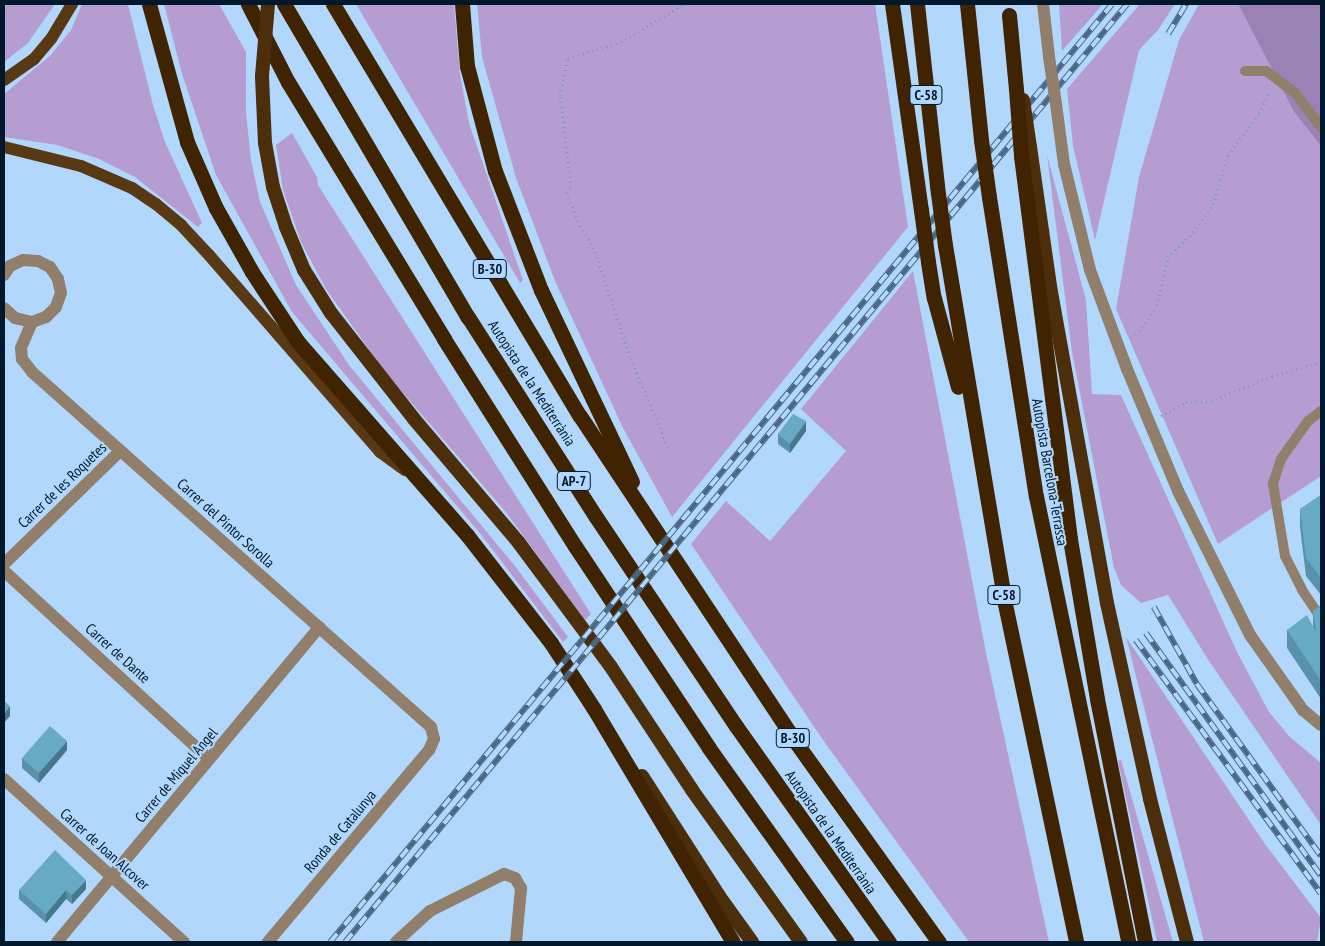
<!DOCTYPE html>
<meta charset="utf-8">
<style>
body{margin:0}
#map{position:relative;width:1325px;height:946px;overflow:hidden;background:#b1d8fc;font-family:"PT Sans Narrow",sans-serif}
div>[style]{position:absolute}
.green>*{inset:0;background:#b69dd1}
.forest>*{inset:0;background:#9b82b5}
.path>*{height:3px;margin-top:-1.5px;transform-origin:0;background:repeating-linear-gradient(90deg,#799aba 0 1px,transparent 0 5px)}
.service>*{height:10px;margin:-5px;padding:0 5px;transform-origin:5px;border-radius:5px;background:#917e6b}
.minor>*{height:12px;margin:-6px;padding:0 6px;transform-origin:6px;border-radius:6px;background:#917e6b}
.primary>*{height:12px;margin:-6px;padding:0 6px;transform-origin:6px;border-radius:6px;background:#593914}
.trunk>*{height:14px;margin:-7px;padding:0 7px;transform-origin:7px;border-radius:7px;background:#4c2e0a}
.motorway>*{height:15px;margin:-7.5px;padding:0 7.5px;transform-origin:7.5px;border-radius:7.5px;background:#402300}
.rail>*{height:5.5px;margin-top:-2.75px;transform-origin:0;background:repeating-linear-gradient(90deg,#b1d8fc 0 11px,#4a6783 0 22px);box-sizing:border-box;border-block:1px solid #4a6783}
.minor-bridge>*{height:12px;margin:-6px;padding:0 6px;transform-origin:6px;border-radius:6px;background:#917e6b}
.trunk-bridge>*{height:14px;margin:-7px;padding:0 7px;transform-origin:7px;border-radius:7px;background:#4c2e0a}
.motorway-bridge>*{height:15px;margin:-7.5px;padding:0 7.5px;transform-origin:7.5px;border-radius:7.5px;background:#402300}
.wall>*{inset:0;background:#5892aa}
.shaded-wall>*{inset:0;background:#47778b}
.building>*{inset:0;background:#66aac6}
span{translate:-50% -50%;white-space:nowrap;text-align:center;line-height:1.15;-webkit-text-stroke:4px #b1d8fc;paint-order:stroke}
.shield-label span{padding:1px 4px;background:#b1d8fc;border:1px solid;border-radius:4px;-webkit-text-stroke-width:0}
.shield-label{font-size:14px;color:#00172c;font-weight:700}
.street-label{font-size:15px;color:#00172c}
.frame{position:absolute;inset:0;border:5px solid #00172c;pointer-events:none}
</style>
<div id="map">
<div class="green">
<i style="clip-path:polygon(4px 4px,55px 4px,28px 43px,4px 62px)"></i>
<i style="clip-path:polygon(82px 4px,128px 4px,153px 105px,165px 142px,202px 223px,198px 227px,135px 177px,99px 159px,57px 145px,4px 137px,4px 94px,50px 56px,71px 30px)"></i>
<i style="clip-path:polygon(164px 4px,219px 4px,246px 52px,246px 113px,251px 160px,260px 202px,296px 285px,349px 365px,515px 566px,568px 637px,563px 642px,479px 532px,292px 312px,216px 175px,182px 74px)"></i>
<i style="clip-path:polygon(356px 4px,454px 4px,460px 74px,469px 123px,523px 280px,520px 283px)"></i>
<i style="clip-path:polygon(477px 4px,875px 4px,908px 227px,672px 517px,623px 428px,555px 281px,516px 178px,482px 57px)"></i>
<i style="clip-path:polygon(1059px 4px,1103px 4px,1062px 51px)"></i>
<i style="clip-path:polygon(1140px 4px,1175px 4px,1158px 30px,1139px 50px,1095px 240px,1073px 146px,1067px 89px)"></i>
<i style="clip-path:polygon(1199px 4px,1238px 4px,1294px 112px,1321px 146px,1321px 476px,1218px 544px,1116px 309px,1139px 177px,1179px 40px)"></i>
<i style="clip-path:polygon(292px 133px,317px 177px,318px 185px,591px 614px,585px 620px,505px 511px,385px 372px,326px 289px,301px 242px,283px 190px,276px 145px)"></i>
<i style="clip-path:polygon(1047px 155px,1086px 300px,1092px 394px,1121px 395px,1237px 652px,1269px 712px,1289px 736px,1321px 763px,1321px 825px,1209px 661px,1168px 595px,1141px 603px,1121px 585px,1114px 568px,1072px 352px)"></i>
<i style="clip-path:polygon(913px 271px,986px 653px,1049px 942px,969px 942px,823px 740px,691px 544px,726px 501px,770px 541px,846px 451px,801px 409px)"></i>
<i style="clip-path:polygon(1126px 637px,1265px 844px,1321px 918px,1317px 942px,1204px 942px)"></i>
<i style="clip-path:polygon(1121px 760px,1173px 942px,1157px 942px,1118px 761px)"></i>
</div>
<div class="forest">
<i style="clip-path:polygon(1238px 4px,1321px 4px,1321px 146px,1294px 112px)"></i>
</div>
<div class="path">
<i style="left:1285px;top:70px;width:53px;rotate:-47.3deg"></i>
<i style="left:1131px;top:337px;width:10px;rotate:-37deg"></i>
<i style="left:1139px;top:331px;width:32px;rotate:-55deg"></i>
<i style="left:1157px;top:305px;width:49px;rotate:-77.1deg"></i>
<i style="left:1168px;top:257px;width:30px;rotate:-44deg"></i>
<i style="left:1190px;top:236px;width:39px;rotate:-54deg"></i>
<i style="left:1213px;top:204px;width:51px;rotate:-73deg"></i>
<i style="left:1228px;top:155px;width:52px;rotate:-53.6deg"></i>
<i style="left:1259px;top:113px;width:25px;rotate:-63deg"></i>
<i style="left:1161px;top:416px;width:29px;rotate:-29deg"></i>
<i style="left:1186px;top:402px;width:25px;rotate:-2deg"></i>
<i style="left:1211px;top:401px;width:66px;rotate:-22.3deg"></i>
<i style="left:1272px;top:376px;width:51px;rotate:-15.9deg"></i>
<i style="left:668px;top:447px;width:98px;rotate:-112.9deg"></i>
<i style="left:630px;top:357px;width:115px;rotate:-108.3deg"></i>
<i style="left:594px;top:248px;width:26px;rotate:-122deg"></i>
<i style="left:580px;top:226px;width:37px;rotate:-112deg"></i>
<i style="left:566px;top:192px;width:7px;rotate:-45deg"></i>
<i style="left:571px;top:187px;width:93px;rotate:-96.8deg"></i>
<i style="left:560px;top:95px;width:38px;rotate:-78deg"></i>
<i style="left:568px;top:58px;width:55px;rotate:-16.8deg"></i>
<i style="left:621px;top:42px;width:74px;rotate:-30.7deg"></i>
</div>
<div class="service">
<i style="left:1245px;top:71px;width:21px"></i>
<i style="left:1266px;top:71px;width:36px;rotate:37deg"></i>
<i style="left:1295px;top:93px;width:43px;rotate:52.6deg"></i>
<i style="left:1321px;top:411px;width:16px;rotate:142deg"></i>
<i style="left:1308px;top:421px;width:47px;rotate:125.4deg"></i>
<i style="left:1281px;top:459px;width:26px;rotate:108deg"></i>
<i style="left:1273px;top:484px;width:73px;rotate:80.5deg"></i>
<i style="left:1285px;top:556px;width:38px;rotate:63deg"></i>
<i style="left:1302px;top:590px;width:34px;rotate:56deg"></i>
</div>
<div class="minor">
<i style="left:1043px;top:4px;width:53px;rotate:83.5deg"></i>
<i style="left:1056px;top:104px;width:61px;rotate:82.4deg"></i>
<i style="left:1064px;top:164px;width:109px;rotate:76.2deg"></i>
<i style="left:1090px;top:270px;width:106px;rotate:69.5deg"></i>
<i style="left:1127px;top:369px;width:132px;rotate:67.3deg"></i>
<i style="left:1178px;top:491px;width:161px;rotate:63.4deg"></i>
<i style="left:1250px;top:635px;width:92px;rotate:54.8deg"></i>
<i style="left:1303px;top:710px;width:23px;rotate:40deg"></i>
<i style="left:4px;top:275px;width:11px;rotate:-56deg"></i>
<i style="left:10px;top:266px;width:14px;rotate:-25deg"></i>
<i style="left:23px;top:260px;width:15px;rotate:4deg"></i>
<i style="left:38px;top:261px;width:13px;rotate:27deg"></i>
<i style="left:50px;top:267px;width:14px;rotate:56deg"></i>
<i style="left:58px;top:279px;width:14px;rotate:78deg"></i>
<i style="left:61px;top:293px;width:15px;rotate:110deg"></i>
<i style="left:56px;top:307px;width:14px;rotate:135deg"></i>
<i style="left:46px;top:317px;width:15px;rotate:160deg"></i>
<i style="left:32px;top:322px;width:17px;rotate:-167deg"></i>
<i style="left:15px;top:318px;width:15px;rotate:-138deg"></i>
<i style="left:32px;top:322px;width:28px;rotate:113deg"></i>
<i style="left:21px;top:348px;width:11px;rotate:85deg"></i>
<i style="left:22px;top:359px;width:16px;rotate:52deg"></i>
<i style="left:32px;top:372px;width:534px;rotate:41.66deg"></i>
<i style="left:431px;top:727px;width:12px;rotate:76deg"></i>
<i style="left:434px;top:739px;width:12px;rotate:114deg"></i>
<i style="left:429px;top:750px;width:251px;rotate:130deg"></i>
<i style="left:4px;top:564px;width:162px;rotate:-44.2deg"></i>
<i style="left:4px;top:571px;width:278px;rotate:42.5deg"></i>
<i style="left:4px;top:779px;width:243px;rotate:42.2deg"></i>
<i style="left:57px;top:942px;width:410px;rotate:-50.2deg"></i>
<i style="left:396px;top:942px;width:46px;rotate:-42.4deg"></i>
<i style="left:430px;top:911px;width:83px;rotate:-26.6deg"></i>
<i style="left:504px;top:874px;width:12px;rotate:20deg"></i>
<i style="left:515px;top:878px;width:12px;rotate:59deg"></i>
<i style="left:521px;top:888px;width:54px;rotate:95.3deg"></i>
</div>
<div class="primary">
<i style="left:4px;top:80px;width:37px;rotate:-35deg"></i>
<i style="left:34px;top:59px;width:26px;rotate:-50deg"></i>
<i style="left:51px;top:39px;width:41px;rotate:-59deg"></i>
<i style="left:4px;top:147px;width:79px;rotate:13.9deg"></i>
<i style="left:81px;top:166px;width:56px;rotate:23.3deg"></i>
<i style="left:132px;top:188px;width:29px;rotate:34deg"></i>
<i style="left:156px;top:204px;width:33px;rotate:40deg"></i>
<i style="left:181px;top:225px;width:41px;rotate:47deg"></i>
<i style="left:209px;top:255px;width:261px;rotate:49deg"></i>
<i style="left:380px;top:452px;width:31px;rotate:36deg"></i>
</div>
<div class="trunk">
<i style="left:265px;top:143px;width:45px;rotate:79.7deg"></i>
<i style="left:273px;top:187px;width:42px;rotate:72deg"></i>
<i style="left:286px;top:227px;width:47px;rotate:67.3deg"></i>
<i style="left:304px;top:270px;width:51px;rotate:57.9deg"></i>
<i style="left:331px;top:313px;width:135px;rotate:51.9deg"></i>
<i style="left:414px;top:419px;width:162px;rotate:49.7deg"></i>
<i style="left:519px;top:543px;width:154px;rotate:53.4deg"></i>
<i style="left:611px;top:667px;width:147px;rotate:56.6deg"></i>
<i style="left:692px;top:790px;width:187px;rotate:54.4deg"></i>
<i style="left:1030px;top:147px;width:147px;rotate:81.8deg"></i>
<i style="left:1051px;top:292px;width:316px;rotate:79.8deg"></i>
<i style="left:1107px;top:603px;width:201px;rotate:77.6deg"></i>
<i style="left:1150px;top:799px;width:148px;rotate:75.5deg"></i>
<i style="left:642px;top:776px;width:143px;rotate:57.3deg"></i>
<i style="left:719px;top:896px;width:57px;rotate:54.3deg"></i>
</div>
<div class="motorway">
<i style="left:149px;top:4px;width:143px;rotate:74.6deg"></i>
<i style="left:187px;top:142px;width:72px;rotate:66.3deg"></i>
<i style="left:216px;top:208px;width:73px;rotate:60.6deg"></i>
<i style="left:252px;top:272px;width:84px;rotate:56.7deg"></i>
<i style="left:298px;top:342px;width:257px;rotate:48.8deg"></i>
<i style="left:467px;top:535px;width:137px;rotate:52.1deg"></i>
<i style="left:551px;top:643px;width:79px;rotate:56.9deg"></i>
<i style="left:594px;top:709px;width:271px;rotate:59.2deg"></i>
<i style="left:248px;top:4px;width:88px;rotate:62.9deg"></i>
<i style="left:288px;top:82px;width:301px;rotate:58.7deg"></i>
<i style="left:444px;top:339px;width:245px;rotate:57.7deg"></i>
<i style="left:575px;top:546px;width:242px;rotate:56.4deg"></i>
<i style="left:709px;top:748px;width:238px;rotate:54.6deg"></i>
<i style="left:284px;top:4px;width:363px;rotate:59.6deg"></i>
<i style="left:468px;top:317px;width:237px;rotate:57.4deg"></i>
<i style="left:596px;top:517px;width:252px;rotate:56.2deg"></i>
<i style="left:736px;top:726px;width:265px;rotate:54.7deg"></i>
<i style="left:333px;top:4px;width:480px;rotate:59.1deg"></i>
<i style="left:580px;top:416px;width:393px;rotate:56.5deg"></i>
<i style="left:797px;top:744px;width:244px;rotate:54.4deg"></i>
<i style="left:462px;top:4px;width:62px;rotate:85.4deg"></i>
<i style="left:467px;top:66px;width:109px;rotate:75.1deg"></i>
<i style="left:495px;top:171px;width:128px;rotate:68.9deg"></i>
<i style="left:541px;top:290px;width:212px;rotate:64.6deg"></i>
<i style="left:892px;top:4px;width:208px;rotate:82deg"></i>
<i style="left:917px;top:4px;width:183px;rotate:83.7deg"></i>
<i style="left:967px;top:4px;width:137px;rotate:84.1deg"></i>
<i style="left:1009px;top:15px;width:74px;rotate:84.6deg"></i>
<i style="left:1021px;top:156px;width:386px;rotate:82.7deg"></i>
<i style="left:1070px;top:539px;width:162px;rotate:80.4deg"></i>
<i style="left:1097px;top:699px;width:248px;rotate:78.8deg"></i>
<i style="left:989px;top:197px;width:303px;rotate:81.1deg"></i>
<i style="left:1036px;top:496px;width:455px;rotate:78.3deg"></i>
<i style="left:945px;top:245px;width:364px;rotate:80.5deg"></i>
<i style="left:1005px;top:604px;width:345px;rotate:78.1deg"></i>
<i style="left:928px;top:262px;width:36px;rotate:81deg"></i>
<i style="left:934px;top:298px;width:92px;rotate:74.9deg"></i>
</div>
<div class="rail">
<i style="left:1168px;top:34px;width:35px;rotate:-59deg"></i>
<i style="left:1154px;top:607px;width:88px;rotate:60.8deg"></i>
<i style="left:1197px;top:684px;width:212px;rotate:54.2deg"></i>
<i style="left:1146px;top:633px;width:299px;rotate:54.2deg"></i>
<i style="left:1136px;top:640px;width:314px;rotate:53.9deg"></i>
<i style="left:330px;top:942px;width:1221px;rotate:-50.18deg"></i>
<i style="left:345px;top:942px;width:1221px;rotate:-50.18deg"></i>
</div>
<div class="minor-bridge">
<i style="left:1049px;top:57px;width:48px;rotate:81.5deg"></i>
</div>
<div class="trunk-bridge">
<i style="left:1023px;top:100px;width:48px;rotate:81.5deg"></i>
<i style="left:265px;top:143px;width:67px;rotate:-92.6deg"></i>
<i style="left:262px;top:76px;width:72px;rotate:-85.2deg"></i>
</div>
<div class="motorway-bridge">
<i style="left:1016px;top:89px;width:67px;rotate:85.7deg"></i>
<i style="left:981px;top:140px;width:58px;rotate:82deg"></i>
<i style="left:937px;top:186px;width:60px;rotate:82.3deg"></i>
<i style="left:921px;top:210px;width:52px;rotate:82.3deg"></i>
</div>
<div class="wall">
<i style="clip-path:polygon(806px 431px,790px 453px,778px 444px,778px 434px)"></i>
<i style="clip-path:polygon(1321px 495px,1321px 595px,1306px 576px,1300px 527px,1300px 509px)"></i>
<i style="clip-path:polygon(1321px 605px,1321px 699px,1287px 648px,1287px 630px,1313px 627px,1313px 611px)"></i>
<i style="clip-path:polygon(67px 750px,39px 783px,22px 768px,22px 758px)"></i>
<i style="clip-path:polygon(86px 889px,72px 904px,66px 899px,46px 923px,19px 899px,19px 890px)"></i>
</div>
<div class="shaded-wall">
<i style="clip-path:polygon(806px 421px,806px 431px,790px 453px,790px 444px)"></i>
<i style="clip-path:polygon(10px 706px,10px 716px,4px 723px,4px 714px)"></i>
<i style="clip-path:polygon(67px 741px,67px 750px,39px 783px,39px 773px)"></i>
<i style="clip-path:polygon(86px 880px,86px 889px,72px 904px,72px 895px)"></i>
<i style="clip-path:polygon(66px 890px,66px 899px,46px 923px,46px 914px)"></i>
</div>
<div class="building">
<i style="clip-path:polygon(793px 414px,806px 421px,790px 444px,778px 434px)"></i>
<i style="clip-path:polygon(1321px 495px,1321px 578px,1306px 558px,1300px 509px)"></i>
<i style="clip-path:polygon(1321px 605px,1321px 681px,1287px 630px,1307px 615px,1316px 632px,1313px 611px)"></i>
<i style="clip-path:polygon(4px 701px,10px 706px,4px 714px)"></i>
<i style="clip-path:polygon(50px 726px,67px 741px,39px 773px,22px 758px)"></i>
<i style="clip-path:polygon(55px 850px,86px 880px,72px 895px,66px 890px,46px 914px,19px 890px)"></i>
</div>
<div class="shield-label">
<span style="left:926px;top:95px">C-58</span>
<span style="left:490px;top:269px">B-30</span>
<span style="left:574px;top:481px">AP-7</span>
<span style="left:1004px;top:595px">C-58</span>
<span style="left:793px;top:738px">B-30</span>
</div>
<div class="street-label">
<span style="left:532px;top:383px;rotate:57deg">Autopista de la Mediterrània</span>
<span style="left:1050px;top:472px;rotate:80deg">Autopista Barcelona-Terrassa</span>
<span style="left:62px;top:485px;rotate:-44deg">Carrer de les Roquetes</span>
<span style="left:226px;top:523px;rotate:42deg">Carrer del Pintor Sorolla</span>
<span style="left:118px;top:653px;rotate:42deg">Carrer de Dante</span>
<span style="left:176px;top:775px;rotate:-50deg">Carrer de Miquel Angel</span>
<span style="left:340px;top:831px;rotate:-50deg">Ronda de Catalunya</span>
<span style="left:831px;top:832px;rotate:55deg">Autopista de la Mediterrània</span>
<span style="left:105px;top:849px;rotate:42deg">Carrer de Joan Alcover</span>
</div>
<div class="frame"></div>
</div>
